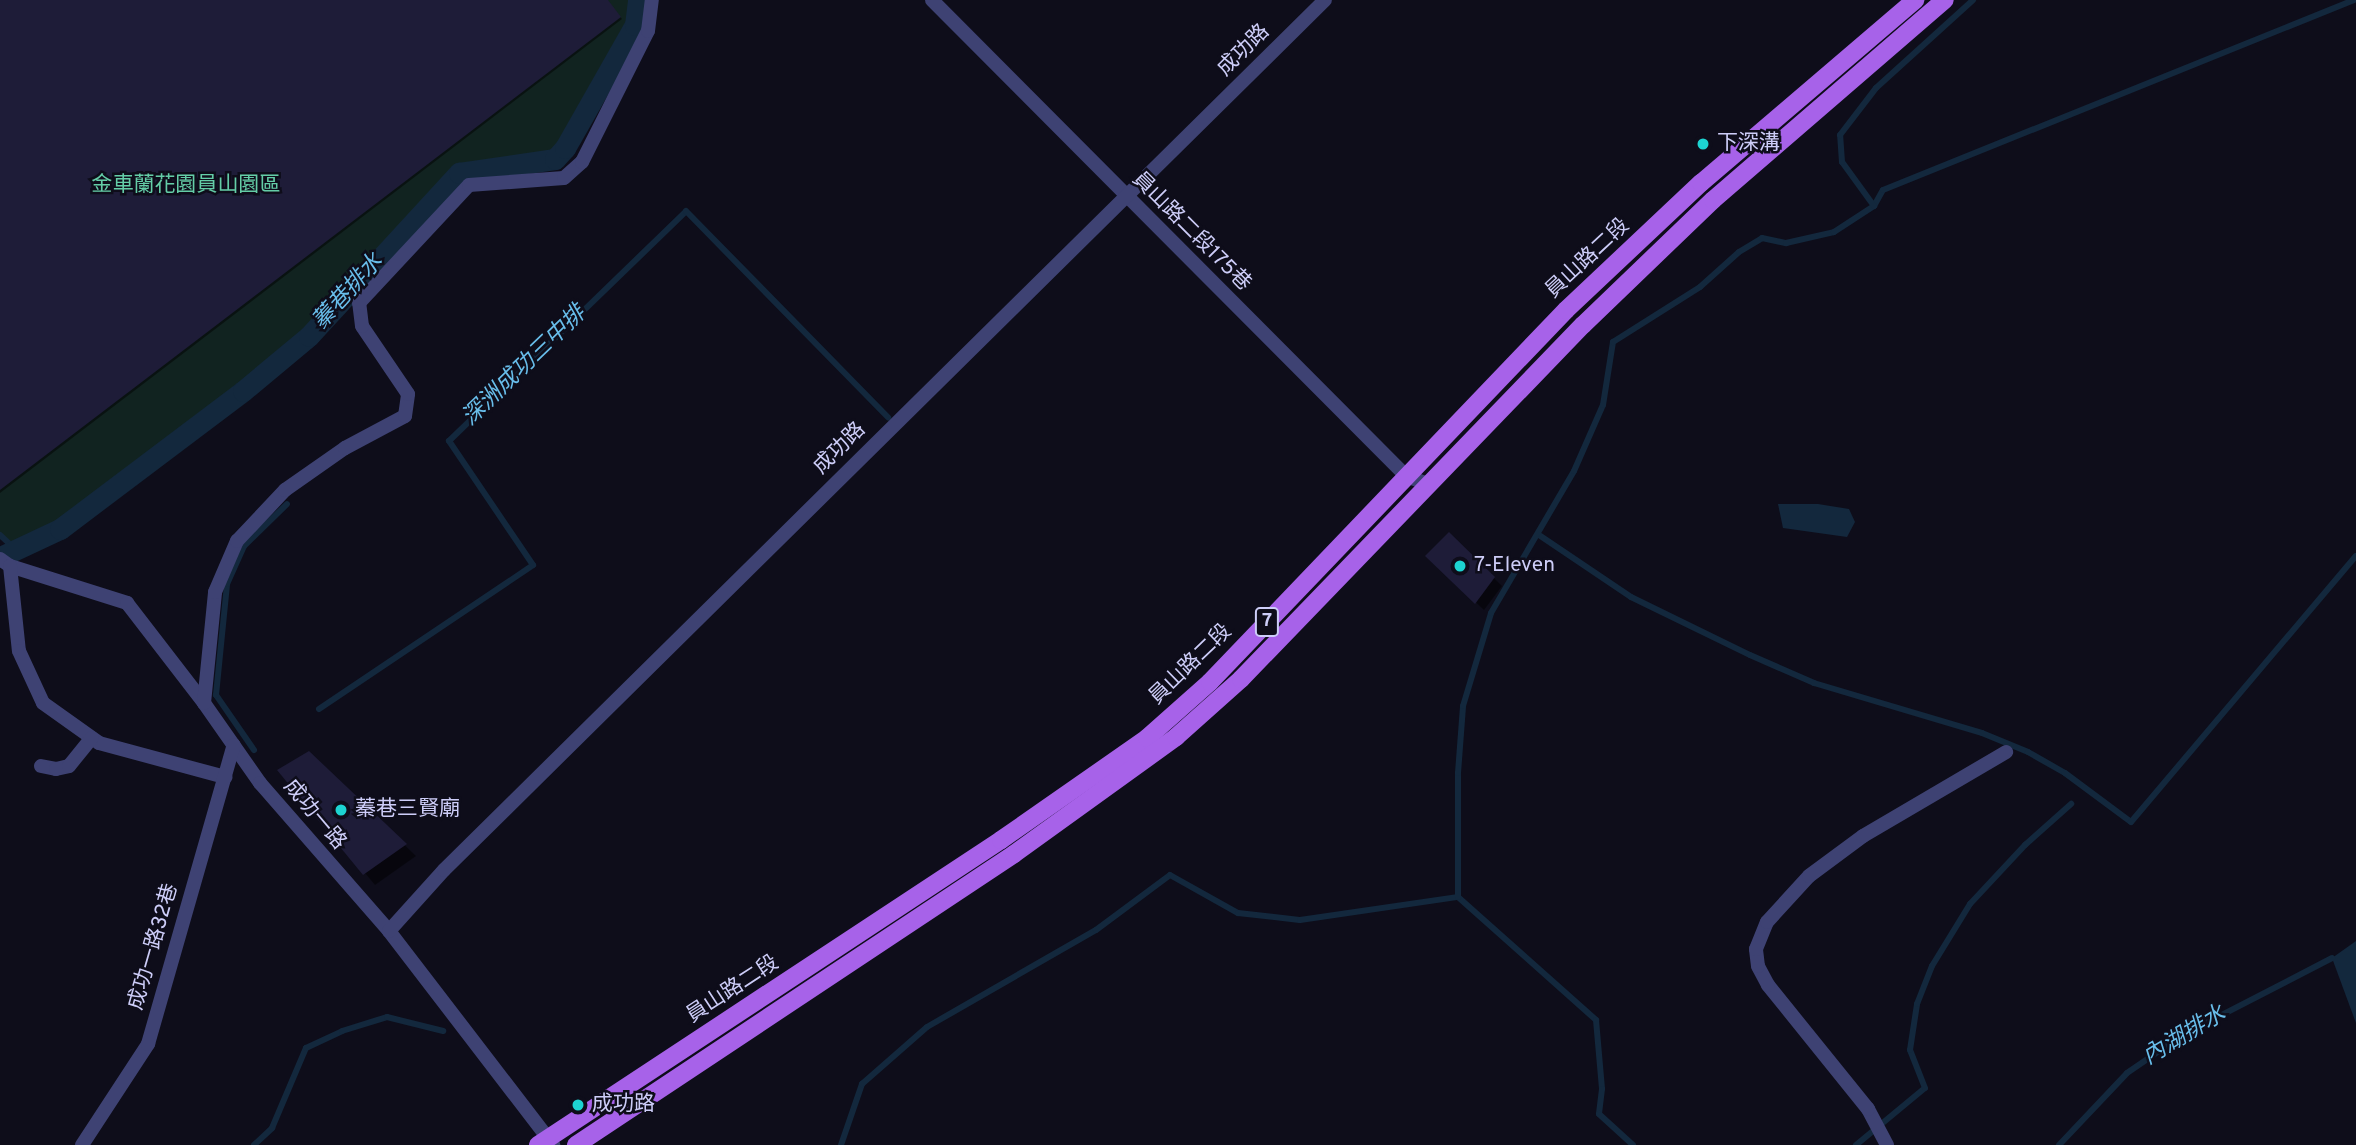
<!DOCTYPE html>
<meta charset="utf-8">
<style>
body{margin:0}
#map{position:relative;width:2356px;height:1145px;overflow:hidden;background:#0e0d1a;font-family:Overpass,"Noto Sans TC",sans-serif}
div>[style]{position:absolute}
.green>*{inset:0;background:#112320}
.water>*{inset:0;background:#13283d}
.shadow>*{inset:0;background:#0007}
.stream>*{height:6px;margin:-3px;padding:0 3px;transform-origin:3px;border-radius:3px;background:#13283d}
.canal>*{height:21px;margin:-10.5px;padding:0 10.5px;transform-origin:10.5px;border-radius:10.5px;background:#13283d}
.building>*{inset:0;background:#1e1c38}
.street>*{height:14px;margin:-7px;padding:0 7px;transform-origin:7px;border-radius:7px;background:#3e4273}
.primary>*{height:18px;margin:-9px;padding:0 9px;transform-origin:9px;border-radius:9px;background:#a762e9}
.dots>*{width:19px;height:19px;translate:-50% -50%;box-sizing:border-box;border:4px solid #0e0d1a;border-radius:50%}
span{translate:-50% -50%;white-space:nowrap;text-align:center;line-height:1.15;-webkit-text-stroke:5px #0e0d1a;paint-order:stroke}
.shield-label span{padding:2px 5px;background:#0e0d1a;border:2px solid;border-radius:5px;-webkit-text-stroke-width:0}
.shield-label{font-size:19px;color:#cdcdf8;font-weight:700}
.street-label{font-size:21px;color:#cdcdf8}
.poi-label{font-size:21px;color:#cdcdf8}
.left{translate:0 -50%;text-align:left}
.park-label{font-size:21px;color:#64cda7}
.water-label{font-size:23px;color:#68bdea;font-style:italic}
</style>
<div id="map">
<div class="green">
<i style="clip-path:polygon(0 0,632px 0,628px 25px,553px 152px,464px 163px,274px 364px,65px 526px,6px 543px,0 539px)"></i>
</div>
<div class="water">
<i style="clip-path:polygon(1778px 504px,1818px 504px,1849px 509px,1855px 522px,1847px 537px,1783px 528px)"></i>
<i style="clip-path:polygon(2356px 941px,2356px 1023px,2332px 958px)"></i>
</div>
<div class="shadow">
<i style="clip-path:polygon(0 0,607px 0,622px 19px,0 493px)"></i>
<i style="clip-path:polygon(1449px 534px,1502px 586px,1484px 610px,1427px 556px)"></i>
<i style="clip-path:polygon(309px 753px,416px 856px,375px 885px,280px 771px)"></i>
</div>
<div class="stream">
<i style="left:1874px;top:206px;width:18px;rotate:-61deg"></i>
<i style="left:1883px;top:190px;width:508px;rotate:-21.97deg"></i>
<i style="left:0;top:535px;width:21px;rotate:43deg"></i>
<i style="left:1539px;top:535px;width:111px;rotate:34deg"></i>
<i style="left:1631px;top:597px;width:132px;rotate:26deg"></i>
<i style="left:1750px;top:655px;width:70px;rotate:23.6deg"></i>
<i style="left:1814px;top:683px;width:175px;rotate:16.6deg"></i>
<i style="left:1982px;top:733px;width:50px;rotate:22.4deg"></i>
<i style="left:2028px;top:752px;width:43px;rotate:29.6deg"></i>
<i style="left:2065px;top:773px;width:82px;rotate:36.6deg"></i>
<i style="left:2131px;top:822px;width:348px;rotate:-49.8deg"></i>
<i style="left:319px;top:709px;width:258px;rotate:-33.9deg"></i>
<i style="left:533px;top:565px;width:150px;rotate:-124.1deg"></i>
<i style="left:449px;top:441px;width:330px;rotate:-44.1deg"></i>
<i style="left:686px;top:211px;width:289px;rotate:45.6deg"></i>
<i style="left:254px;top:750px;width:67px;rotate:-124.6deg"></i>
<i style="left:216px;top:695px;width:112px;rotate:-84.3deg"></i>
<i style="left:227px;top:584px;width:42px;rotate:-65.9deg"></i>
<i style="left:244px;top:546px;width:60px;rotate:-44.3deg"></i>
<i style="left:1458px;top:897px;width:185px;rotate:41.7deg"></i>
<i style="left:1596px;top:1020px;width:69px;rotate:85deg"></i>
<i style="left:1602px;top:1089px;width:25px;rotate:97deg"></i>
<i style="left:1599px;top:1114px;width:46px;rotate:42.4deg"></i>
<i style="left:254px;top:1145px;width:25px;rotate:-43deg"></i>
<i style="left:272px;top:1128px;width:87px;rotate:-67deg"></i>
<i style="left:306px;top:1048px;width:40px;rotate:-25deg"></i>
<i style="left:342px;top:1031px;width:47px;rotate:-17.3deg"></i>
<i style="left:387px;top:1017px;width:58px;rotate:14deg"></i>
<i style="left:841px;top:1145px;width:65px;rotate:-71deg"></i>
<i style="left:862px;top:1084px;width:86px;rotate:-41.2deg"></i>
<i style="left:927px;top:1027px;width:195px;rotate:-29.9deg"></i>
<i style="left:1096px;top:930px;width:92px;rotate:-36.6deg"></i>
<i style="left:1170px;top:875px;width:78px;rotate:29.2deg"></i>
<i style="left:1238px;top:913px;width:62px;rotate:6.4deg"></i>
<i style="left:1300px;top:920px;width:160px;rotate:-8.3deg"></i>
<i style="left:1458px;top:897px;width:124px;rotate:-90deg"></i>
<i style="left:1458px;top:773px;width:67px;rotate:-85.7deg"></i>
<i style="left:1463px;top:706px;width:97px;rotate:-73.2deg"></i>
<i style="left:1491px;top:613px;width:164px;rotate:-59.7deg"></i>
<i style="left:1574px;top:471px;width:72px;rotate:-66.3deg"></i>
<i style="left:1603px;top:405px;width:64px;rotate:-81deg"></i>
<i style="left:1613px;top:342px;width:103px;rotate:-32.3deg"></i>
<i style="left:1700px;top:287px;width:52px;rotate:-41.9deg"></i>
<i style="left:1739px;top:252px;width:27px;rotate:-31deg"></i>
<i style="left:1762px;top:238px;width:25px;rotate:12deg"></i>
<i style="left:1786px;top:243px;width:49px;rotate:-12.9deg"></i>
<i style="left:1834px;top:232px;width:48px;rotate:-33deg"></i>
<i style="left:1874px;top:206px;width:54px;rotate:-126deg"></i>
<i style="left:1842px;top:162px;width:27px;rotate:-94deg"></i>
<i style="left:1840px;top:135px;width:59px;rotate:-52.5deg"></i>
<i style="left:1876px;top:88px;width:131px;rotate:-42.2deg"></i>
<i style="left:1856px;top:1145px;width:89px;rotate:-39.6deg"></i>
<i style="left:1925px;top:1088px;width:41px;rotate:-111.5deg"></i>
<i style="left:1910px;top:1050px;width:47px;rotate:-81.3deg"></i>
<i style="left:1917px;top:1004px;width:41px;rotate:-68.5deg"></i>
<i style="left:1932px;top:966px;width:73px;rotate:-58.5deg"></i>
<i style="left:1970px;top:904px;width:81px;rotate:-47deg"></i>
<i style="left:2025px;top:845px;width:62px;rotate:-41.7deg"></i>
<i style="left:2059px;top:1145px;width:99px;rotate:-46.6deg"></i>
<i style="left:2127px;top:1073px;width:65px;rotate:-34.4deg"></i>
<i style="left:2181px;top:1036px;width:170px;rotate:-27.3deg"></i>
</div>
<div class="canal">
<i style="left:0;top:557px;width:66px;rotate:-25deg"></i>
<i style="left:60px;top:529px;width:229px;rotate:-37deg"></i>
<i style="left:243px;top:391px;width:86px;rotate:-39.8deg"></i>
<i style="left:309px;top:336px;width:222px;rotate:-47.4deg"></i>
<i style="left:459px;top:173px;width:97px;rotate:-8.3deg"></i>
<i style="left:555px;top:159px;width:15px;rotate:-48deg"></i>
<i style="left:565px;top:148px;width:142px;rotate:-60.4deg"></i>
<i style="left:635px;top:25px;width:25px;rotate:-83deg"></i>
</div>
<div class="building">
<i style="clip-path:polygon(0 0,608px 0,621px 17px,0 490px)"></i>
<i style="clip-path:polygon(1449px 532px,1495px 577px,1475px 604px,1425px 556px)"></i>
<i style="clip-path:polygon(309px 751px,407px 844px,363px 875px,277px 770px)"></i>
</div>
<div class="street">
<i style="left:932px;top:0;width:672px;rotate:45.12deg"></i>
<i style="left:1406px;top:476px;width:23px;rotate:20deg"></i>
<i style="left:0;top:559px;width:12px;rotate:35deg"></i>
<i style="left:10px;top:566px;width:123px;rotate:17.5deg"></i>
<i style="left:127px;top:603px;width:126px;rotate:52.4deg"></i>
<i style="left:204px;top:703px;width:98px;rotate:55deg"></i>
<i style="left:260px;top:783px;width:196px;rotate:48.9deg"></i>
<i style="left:389px;top:931px;width:270px;rotate:52.5deg"></i>
<i style="left:10px;top:566px;width:85px;rotate:84deg"></i>
<i style="left:19px;top:651px;width:57px;rotate:65.2deg"></i>
<i style="left:43px;top:703px;width:69px;rotate:35.5deg"></i>
<i style="left:99px;top:743px;width:131px;rotate:15.1deg"></i>
<i style="left:204px;top:703px;width:112px;rotate:-84.3deg"></i>
<i style="left:215px;top:592px;width:56px;rotate:-66.7deg"></i>
<i style="left:237px;top:541px;width:70px;rotate:-46.7deg"></i>
<i style="left:285px;top:490px;width:73px;rotate:-35deg"></i>
<i style="left:345px;top:448px;width:68px;rotate:-28.1deg"></i>
<i style="left:405px;top:416px;width:22px;rotate:-82deg"></i>
<i style="left:408px;top:394px;width:82px;rotate:-124.1deg"></i>
<i style="left:362px;top:326px;width:23px;rotate:-97deg"></i>
<i style="left:359px;top:303px;width:161px;rotate:-47deg"></i>
<i style="left:469px;top:185px;width:95px;rotate:-4.2deg"></i>
<i style="left:564px;top:178px;width:24px;rotate:-42deg"></i>
<i style="left:582px;top:162px;width:147px;rotate:-63.3deg"></i>
<i style="left:648px;top:31px;width:31px;rotate:-83deg"></i>
<i style="left:41px;top:766px;width:15px;rotate:11deg"></i>
<i style="left:56px;top:769px;width:13px;rotate:-13deg"></i>
<i style="left:69px;top:766px;width:36px;rotate:-51deg"></i>
<i style="left:389px;top:931px;width:82px;rotate:-48deg"></i>
<i style="left:444px;top:870px;width:1238px;rotate:-44.64deg"></i>
<i style="left:82px;top:1145px;width:121px;rotate:-56.8deg"></i>
<i style="left:148px;top:1044px;width:311px;rotate:-74deg"></i>
<i style="left:1887px;top:1145px;width:41px;rotate:-117.8deg"></i>
<i style="left:1868px;top:1109px;width:159px;rotate:-128.9deg"></i>
<i style="left:1768px;top:985px;width:21px;rotate:-118deg"></i>
<i style="left:1758px;top:966px;width:17px;rotate:-97deg"></i>
<i style="left:1756px;top:949px;width:29px;rotate:-68deg"></i>
<i style="left:1767px;top:922px;width:62px;rotate:-47.6deg"></i>
<i style="left:1809px;top:876px;width:67px;rotate:-36.5deg"></i>
<i style="left:1863px;top:836px;width:166px;rotate:-30.4deg"></i>
</div>
<div class="primary">
<i style="left:538px;top:1145px;width:554px;rotate:-33.37deg"></i>
<i style="left:1001px;top:840px;width:178px;rotate:-34.9deg"></i>
<i style="left:1147px;top:738px;width:84px;rotate:-41.6deg"></i>
<i style="left:1210px;top:682px;width:515px;rotate:-46.26deg"></i>
<i style="left:1566px;top:310px;width:185px;rotate:-43.3deg"></i>
<i style="left:1701px;top:183px;width:282px;rotate:-40.5deg"></i>
<i style="left:576px;top:1145px;width:526px;rotate:-33.6deg"></i>
<i style="left:1014px;top:854px;width:200px;rotate:-35.8deg"></i>
<i style="left:1176px;top:737px;width:87px;rotate:-41.7deg"></i>
<i style="left:1241px;top:679px;width:492px;rotate:-46deg"></i>
<i style="left:1583px;top:325px;width:180px;rotate:-43.9deg"></i>
<i style="left:1713px;top:200px;width:306px;rotate:-40.8deg"></i>
</div>
<div class="dots">
<i style="left:1703px;top:144px;background:#1dd3d1"></i>
<i style="left:1460px;top:566px;background:#1dd3d1"></i>
<i style="left:341px;top:810px;background:#1dd3d1"></i>
<i style="left:578px;top:1105px;background:#1dd3d1"></i>
</div>
<div class="shield-label">
<span style="left:1267px;top:622px">7</span>
</div>
<div class="street-label">
<span style="left:1244px;top:51px;rotate:-45deg">成功路</span>
<span style="left:1191px;top:232px;rotate:45deg">員山路二段175巷</span>
<span style="left:1588px;top:259px;rotate:-43deg">員山路二段</span>
<span style="left:840px;top:449px;rotate:-45deg">成功路</span>
<span style="left:1191px;top:665px;rotate:-44deg">員山路二段</span>
<span style="left:314px;top:815px;rotate:50deg">成功一路</span>
<span style="left:154px;top:947px;rotate:-74deg">成功一路32巷</span>
<span style="left:733px;top:990px;rotate:-33deg">員山路二段</span>
</div>
<div class="poi-label">
<span class="left" style="left:1717px;top:144px">下深溝</span>
<span class="left" style="left:1474px;top:566px">7-Eleven</span>
<span class="left" style="left:355px;top:810px">蓁巷三賢廟</span>
<span class="left" style="left:592px;top:1105px">成功路</span>
</div>
<div class="park-label">
<span style="left:186px;top:186px">金車蘭花園員山園區</span>
</div>
<div class="water-label">
<span style="left:349px;top:293px;rotate:-48deg">蓁巷排水</span>
<span style="left:525px;top:367px;rotate:-44deg">深洲成功三中排</span>
<span style="left:2185px;top:1037px;rotate:-31deg">內湖排水</span>
</div>
</div>
